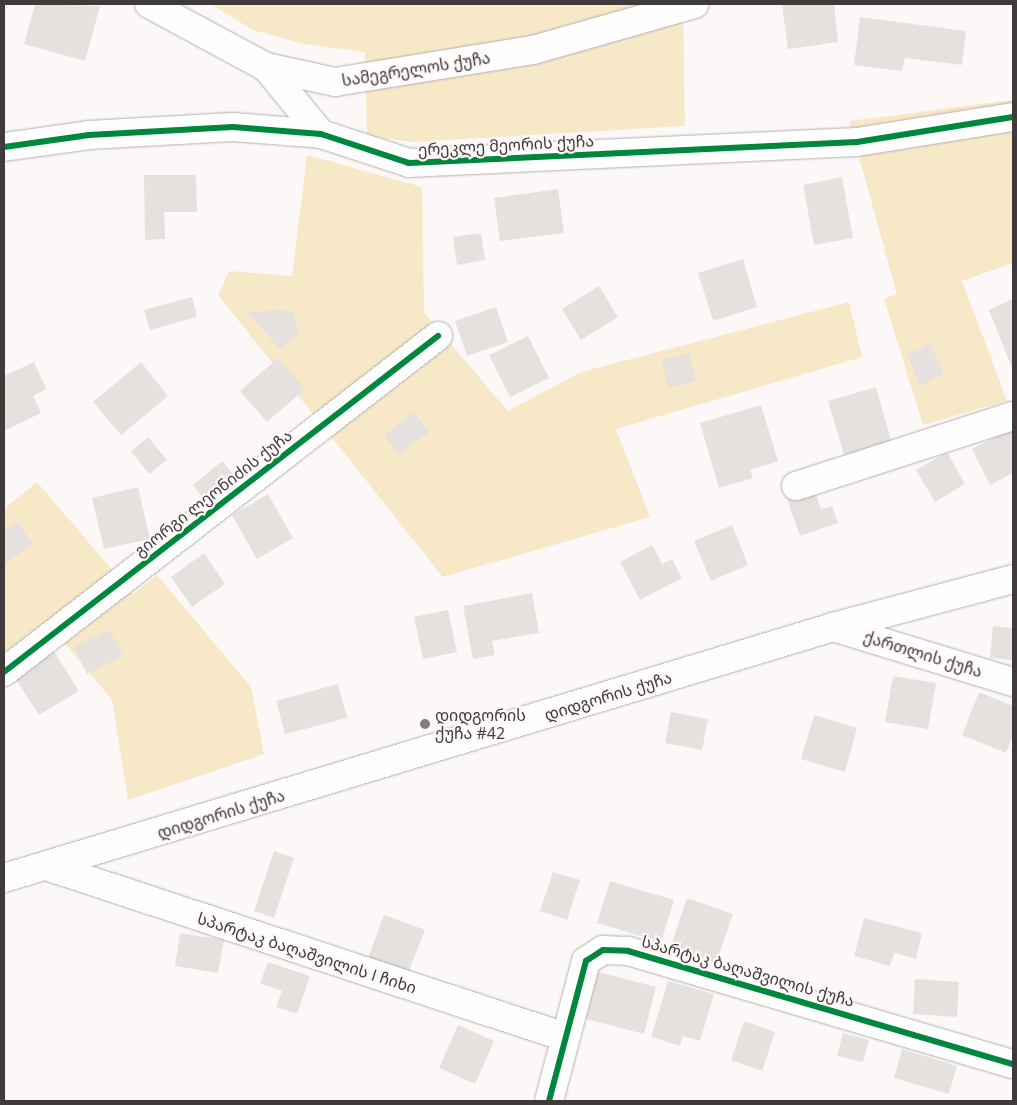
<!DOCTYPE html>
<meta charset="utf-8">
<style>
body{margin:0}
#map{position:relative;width:1017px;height:1105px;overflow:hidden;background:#fdf8f8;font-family:"Open Sans","Noto Sans Georgian",sans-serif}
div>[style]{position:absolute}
.green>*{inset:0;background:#f7e8c8}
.building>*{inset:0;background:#e5e1df}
.roads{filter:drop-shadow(0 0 1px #b4afaf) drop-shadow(0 0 1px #b4afaf)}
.minor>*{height:28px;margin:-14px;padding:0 14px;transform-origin:14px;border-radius:14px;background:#fffefe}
.highway>*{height:28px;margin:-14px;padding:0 14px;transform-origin:14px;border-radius:14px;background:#fffefe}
.cycleway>*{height:6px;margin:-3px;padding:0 3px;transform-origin:3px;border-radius:3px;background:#00873e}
.dots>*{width:14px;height:14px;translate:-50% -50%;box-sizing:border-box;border:2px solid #fef7f7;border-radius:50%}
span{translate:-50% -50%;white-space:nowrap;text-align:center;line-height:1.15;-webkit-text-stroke:4.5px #fef7f7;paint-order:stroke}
.street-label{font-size:16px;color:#413a3a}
.poi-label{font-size:16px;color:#413a3a}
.left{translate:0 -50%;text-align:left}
.frame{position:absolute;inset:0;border:5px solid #413a3a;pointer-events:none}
</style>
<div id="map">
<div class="green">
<i style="clip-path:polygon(210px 4px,683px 4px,685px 126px,413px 142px,367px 136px,365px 52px,304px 44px,253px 30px)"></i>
<i style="clip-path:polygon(1013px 100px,1013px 263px,962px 281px,1007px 401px,923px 425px,884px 299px,897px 294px,849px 121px)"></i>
<i style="clip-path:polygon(307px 155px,422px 187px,424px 313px,508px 411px,581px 372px,849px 302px,862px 357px,616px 429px,650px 517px,443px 577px,218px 295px,229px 271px,292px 276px)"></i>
<i style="clip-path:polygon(37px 482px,133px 594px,157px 575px,251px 687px,264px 754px,128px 800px,112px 700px,46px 621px,4px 654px,4px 509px)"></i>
</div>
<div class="building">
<i style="clip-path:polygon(35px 4px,100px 6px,85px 61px,24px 44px)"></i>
<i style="clip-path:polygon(782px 4px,834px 4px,838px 42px,788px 49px)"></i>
<i style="clip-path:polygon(860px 17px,966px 31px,962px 65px,905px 58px,902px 71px,854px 65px)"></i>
<i style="clip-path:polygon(144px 175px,196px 175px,197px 212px,164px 212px,165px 239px,145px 240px)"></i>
<i style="clip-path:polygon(842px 177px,853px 238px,814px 245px,803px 185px)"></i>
<i style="clip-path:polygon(558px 189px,564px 233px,500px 241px,494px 198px)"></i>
<i style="clip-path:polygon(481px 233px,485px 260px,457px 265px,453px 237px)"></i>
<i style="clip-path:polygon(743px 259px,757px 307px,713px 321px,698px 273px)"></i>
<i style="clip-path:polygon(599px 286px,618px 317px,581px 340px,562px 309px)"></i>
<i style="clip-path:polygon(192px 297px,197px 317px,150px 330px,144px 310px)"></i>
<i style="clip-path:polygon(1013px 299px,1013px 370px,989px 310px)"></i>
<i style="clip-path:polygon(496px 307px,508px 342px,467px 356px,455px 321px)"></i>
<i style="clip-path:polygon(279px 310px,293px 312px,299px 332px,280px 349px,247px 312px)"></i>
<i style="clip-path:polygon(528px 336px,549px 378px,510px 397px,489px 355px)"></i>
<i style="clip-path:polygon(930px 344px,944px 374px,920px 386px,907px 355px)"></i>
<i style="clip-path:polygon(689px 353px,696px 381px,668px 388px,662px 360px)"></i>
<i style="clip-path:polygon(278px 358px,305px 389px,267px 422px,240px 391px)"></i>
<i style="clip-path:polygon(34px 362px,46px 389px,33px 396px,41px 413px,4px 431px,4px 376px)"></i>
<i style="clip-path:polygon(141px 362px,168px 396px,121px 435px,93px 402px)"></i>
<i style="clip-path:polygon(876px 387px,892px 444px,845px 458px,828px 401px)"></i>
<i style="clip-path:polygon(761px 405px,778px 461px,750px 470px,753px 478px,719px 488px,700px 423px)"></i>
<i style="clip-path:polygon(414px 412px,429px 432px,399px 454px,384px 435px)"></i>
<i style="clip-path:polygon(1013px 428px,1013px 473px,990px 485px,972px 449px)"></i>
<i style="clip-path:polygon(148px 437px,167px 460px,149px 474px,131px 451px)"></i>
<i style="clip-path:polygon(947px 452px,965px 484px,935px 502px,916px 470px)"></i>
<i style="clip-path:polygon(222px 461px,235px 477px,205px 501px,193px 485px)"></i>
<i style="clip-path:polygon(138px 487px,150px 539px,104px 549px,92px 498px)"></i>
<i style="clip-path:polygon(814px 490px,821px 509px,832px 506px,838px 523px,800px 536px,787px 499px)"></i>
<i style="clip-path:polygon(268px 494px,293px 538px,257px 559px,232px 515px)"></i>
<i style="clip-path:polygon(17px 522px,33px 543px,4px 565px,4px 532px)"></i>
<i style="clip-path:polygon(732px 525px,748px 565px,711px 581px,694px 541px)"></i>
<i style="clip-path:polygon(652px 545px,662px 564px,672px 559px,682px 578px,640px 600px,620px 562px)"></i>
<i style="clip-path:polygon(204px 553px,225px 584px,192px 607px,171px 577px)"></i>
<i style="clip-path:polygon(532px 593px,539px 633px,492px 641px,495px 655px,473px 659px,463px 606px)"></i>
<i style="clip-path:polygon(448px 610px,457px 652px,423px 659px,414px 617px)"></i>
<i style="clip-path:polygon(993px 626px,1013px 628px,1013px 660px,990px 658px)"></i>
<i style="clip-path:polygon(110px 630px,123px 656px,87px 674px,74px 647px)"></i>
<i style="clip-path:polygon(53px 650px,79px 691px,39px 715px,13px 675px)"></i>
<i style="clip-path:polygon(893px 676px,936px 683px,928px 729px,885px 722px)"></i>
<i style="clip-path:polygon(338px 684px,347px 718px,285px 734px,276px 701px)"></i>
<i style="clip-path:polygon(979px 692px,1013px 706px,1013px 734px,1006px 753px,962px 735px)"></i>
<i style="clip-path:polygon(671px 712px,708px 719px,702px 750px,665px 743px)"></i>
<i style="clip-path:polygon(814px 715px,857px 728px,845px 772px,801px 759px)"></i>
<i style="clip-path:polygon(274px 851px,294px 858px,274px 918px,254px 911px)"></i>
<i style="clip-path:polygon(553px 872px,580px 880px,567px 920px,540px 911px)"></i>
<i style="clip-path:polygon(610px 881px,674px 900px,661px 942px,597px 923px)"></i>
<i style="clip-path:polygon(687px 898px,733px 914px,717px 961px,671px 946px)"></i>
<i style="clip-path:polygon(384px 915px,425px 930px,408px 973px,368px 958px)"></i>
<i style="clip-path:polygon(864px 918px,922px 933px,916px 959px,894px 953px,890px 966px,854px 956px)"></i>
<i style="clip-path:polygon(180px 933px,224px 940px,218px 973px,175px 966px)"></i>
<i style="clip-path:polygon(268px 962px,310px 976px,297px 1014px,276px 1007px,282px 991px,260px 983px)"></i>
<i style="clip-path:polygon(598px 972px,656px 987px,644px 1034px,586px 1019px)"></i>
<i style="clip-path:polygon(915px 979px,959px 982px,957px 1017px,913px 1014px)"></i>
<i style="clip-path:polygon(668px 981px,714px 994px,700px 1041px,683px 1036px,680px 1046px,651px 1037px)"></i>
<i style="clip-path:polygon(744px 1021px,775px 1032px,762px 1071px,731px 1060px)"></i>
<i style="clip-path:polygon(458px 1025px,494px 1041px,475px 1084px,439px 1068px)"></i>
<i style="clip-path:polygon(843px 1033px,869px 1040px,863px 1062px,837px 1056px)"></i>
<i style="clip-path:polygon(902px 1049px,957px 1066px,949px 1094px,894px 1078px)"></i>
</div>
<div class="roads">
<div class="minor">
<i style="left:149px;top:4px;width:133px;rotate:28.3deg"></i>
<i style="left:266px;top:67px;width:71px;rotate:12.3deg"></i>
<i style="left:335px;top:82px;width:201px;rotate:-9.2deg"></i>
<i style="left:533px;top:50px;width:168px;rotate:-15.9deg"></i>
<i style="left:266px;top:67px;width:87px;rotate:50.6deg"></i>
<i style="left:4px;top:147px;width:86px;rotate:-8deg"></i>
<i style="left:89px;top:135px;width:144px;rotate:-3.2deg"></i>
<i style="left:233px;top:127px;width:88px;rotate:4.5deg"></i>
<i style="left:321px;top:134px;width:93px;rotate:18.2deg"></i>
<i style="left:409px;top:163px;width:448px;rotate:-2.7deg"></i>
<i style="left:857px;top:142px;width:158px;rotate:-9.1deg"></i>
<i style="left:796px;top:486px;width:228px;rotate:-17.9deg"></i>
<i style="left:833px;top:627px;width:188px;rotate:17deg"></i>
<i style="left:4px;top:672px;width:549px;rotate:-37.75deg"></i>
<i style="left:49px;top:867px;width:543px;rotate:18.23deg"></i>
<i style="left:549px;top:1101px;width:145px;rotate:-75.2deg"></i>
<i style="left:586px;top:961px;width:20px;rotate:-33deg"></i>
<i style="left:603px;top:950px;width:25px;rotate:2deg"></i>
<i style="left:628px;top:951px;width:401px;rotate:16.4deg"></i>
</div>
<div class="highway">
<i style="left:4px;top:878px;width:866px;rotate:-16.84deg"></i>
<i style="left:833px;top:627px;width:186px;rotate:-14.9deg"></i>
</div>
</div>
<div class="cycleway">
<i style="left:4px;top:147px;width:86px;rotate:-8deg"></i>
<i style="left:89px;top:135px;width:144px;rotate:-3.2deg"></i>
<i style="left:233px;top:127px;width:88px;rotate:4.5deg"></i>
<i style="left:321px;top:134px;width:93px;rotate:18.2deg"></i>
<i style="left:409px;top:163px;width:448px;rotate:-2.7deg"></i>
<i style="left:857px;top:142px;width:158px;rotate:-9.1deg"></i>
<i style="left:4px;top:672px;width:549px;rotate:-37.75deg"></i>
<i style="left:549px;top:1101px;width:145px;rotate:-75.2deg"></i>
<i style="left:586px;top:961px;width:20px;rotate:-33deg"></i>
<i style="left:603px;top:950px;width:25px;rotate:2deg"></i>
<i style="left:628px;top:951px;width:401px;rotate:16.4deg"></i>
</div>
<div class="dots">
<i style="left:425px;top:724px;background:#837c7c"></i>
</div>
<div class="street-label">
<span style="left:416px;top:69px;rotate:-9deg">სამეგრელოს ქუჩა</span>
<span style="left:506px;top:145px;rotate:-3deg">ერეკლე მეორის ქუჩა</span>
<span style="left:213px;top:493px;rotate:-38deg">გიორგი ლეონიძის ქუჩა</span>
<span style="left:923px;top:654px;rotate:17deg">ქართლის ქუჩა</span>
<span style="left:608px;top:696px;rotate:-17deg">დიდგორის ქუჩა</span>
<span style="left:221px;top:814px;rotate:-17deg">დიდგორის ქუჩა</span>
<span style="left:307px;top:953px;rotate:18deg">სპარტაკ ბაღაშვილის I ჩიხი</span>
<span style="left:748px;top:971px;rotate:16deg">სპარტაკ ბაღაშვილის ქუჩა</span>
</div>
<div class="poi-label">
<span class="left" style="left:435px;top:724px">დიდგორის<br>ქუჩა #42</span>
</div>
<div class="frame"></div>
</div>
